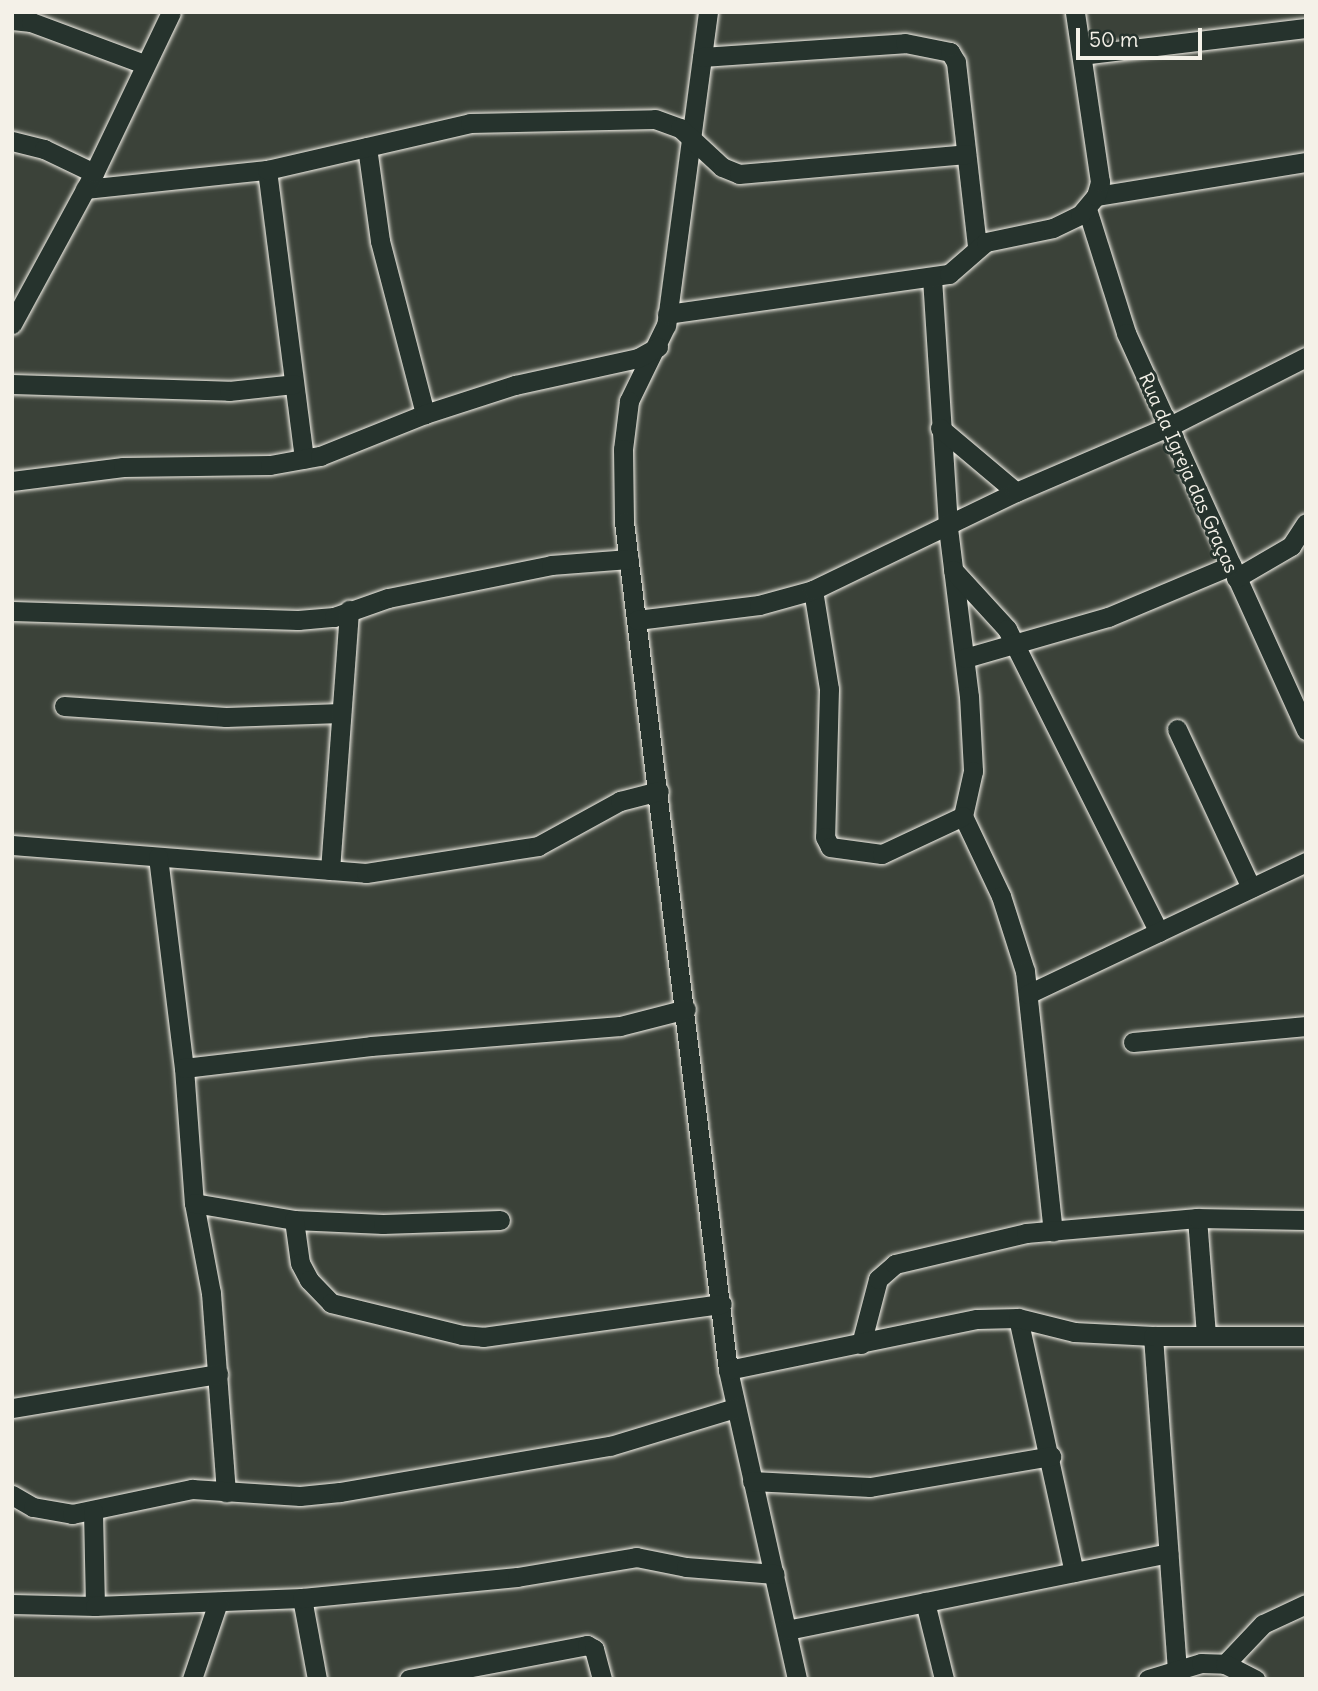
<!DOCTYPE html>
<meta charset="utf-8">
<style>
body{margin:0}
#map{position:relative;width:1318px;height:1691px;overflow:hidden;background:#3b4239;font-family:Delius,sans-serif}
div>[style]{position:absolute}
.roads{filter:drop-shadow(0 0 2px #f4f1e8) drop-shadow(0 0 2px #f4f1e8)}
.street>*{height:19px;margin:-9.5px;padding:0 9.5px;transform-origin:9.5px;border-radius:9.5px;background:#26332d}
span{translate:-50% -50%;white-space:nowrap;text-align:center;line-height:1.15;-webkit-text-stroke:6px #26332d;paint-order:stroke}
.street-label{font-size:19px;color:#f4f1e8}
.frame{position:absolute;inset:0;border:14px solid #f4f1e8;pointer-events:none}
.scale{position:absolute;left:1076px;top:28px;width:126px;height:32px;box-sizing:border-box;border:4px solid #f4f1e8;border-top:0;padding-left:9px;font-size:21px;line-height:24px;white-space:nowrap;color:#f4f1e8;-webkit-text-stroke:5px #26332d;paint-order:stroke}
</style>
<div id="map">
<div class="roads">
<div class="street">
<i style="left:708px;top:12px;width:316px;rotate:97.6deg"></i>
<i style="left:666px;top:325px;width:85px;rotate:116deg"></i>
<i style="left:629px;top:401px;width:48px;rotate:97.1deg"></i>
<i style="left:623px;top:449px;width:73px;rotate:89.2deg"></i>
<i style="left:624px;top:522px;width:854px;rotate:83.01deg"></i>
<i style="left:728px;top:1370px;width:317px;rotate:77.4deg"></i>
<i style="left:12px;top:20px;width:19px;rotate:6deg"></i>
<i style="left:31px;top:22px;width:121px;rotate:20.4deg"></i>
<i style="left:1082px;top:55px;width:226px;rotate:-6.9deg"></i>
<i style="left:702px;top:57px;width:203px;rotate:-3.9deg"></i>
<i style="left:905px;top:43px;width:46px;rotate:11.3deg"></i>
<i style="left:950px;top:52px;width:12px;rotate:59deg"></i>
<i style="left:956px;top:62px;width:186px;rotate:83.5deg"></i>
<i style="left:12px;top:141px;width:33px;rotate:14deg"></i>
<i style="left:44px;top:149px;width:55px;rotate:25.6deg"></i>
<i style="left:367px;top:147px;width:95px;rotate:82.1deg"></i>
<i style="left:380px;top:241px;width:179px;rotate:75.4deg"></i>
<i style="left:267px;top:170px;width:291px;rotate:82.7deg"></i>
<i style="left:85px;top:189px;width:183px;rotate:-6deg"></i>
<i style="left:267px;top:170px;width:208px;rotate:-13deg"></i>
<i style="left:470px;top:123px;width:185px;rotate:-1.2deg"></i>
<i style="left:655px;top:119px;width:27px;rotate:20deg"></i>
<i style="left:680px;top:128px;width:57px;rotate:42.9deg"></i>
<i style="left:722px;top:167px;width:18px;rotate:22deg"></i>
<i style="left:739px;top:174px;width:228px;rotate:-5deg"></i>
<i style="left:1096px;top:196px;width:213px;rotate:-9.2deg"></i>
<i style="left:1087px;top:209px;width:130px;rotate:72.5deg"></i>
<i style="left:1126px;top:333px;width:436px;rotate:65.6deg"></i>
<i style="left:932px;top:278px;width:251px;rotate:86.3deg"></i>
<i style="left:948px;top:528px;width:169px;rotate:82.9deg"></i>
<i style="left:969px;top:696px;width:75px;rotate:86.9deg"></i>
<i style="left:973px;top:771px;width:46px;rotate:102.5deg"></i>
<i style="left:963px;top:816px;width:89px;rotate:64.6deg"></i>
<i style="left:1001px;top:896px;width:79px;rotate:72.3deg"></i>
<i style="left:1025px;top:971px;width:262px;rotate:83.9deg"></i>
<i style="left:667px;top:314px;width:285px;rotate:-8.1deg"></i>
<i style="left:949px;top:274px;width:49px;rotate:-40.9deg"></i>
<i style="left:986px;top:242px;width:68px;rotate:-11.8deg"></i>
<i style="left:1053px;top:228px;width:30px;rotate:-26deg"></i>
<i style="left:1080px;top:215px;width:25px;rotate:-50deg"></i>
<i style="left:1096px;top:196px;width:15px;rotate:-74deg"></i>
<i style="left:1100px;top:182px;width:172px;rotate:-98.4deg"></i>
<i style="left:12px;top:324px;width:172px;rotate:-61.5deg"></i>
<i style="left:94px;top:173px;width:178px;rotate:-64.4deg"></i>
<i style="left:12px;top:384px;width:217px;rotate:1.8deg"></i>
<i style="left:229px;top:391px;width:65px;rotate:-6.1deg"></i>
<i style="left:940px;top:428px;width:99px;rotate:40.1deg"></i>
<i style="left:12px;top:481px;width:112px;rotate:-7.2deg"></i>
<i style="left:123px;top:467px;width:147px;rotate:-0.8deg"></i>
<i style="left:270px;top:465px;width:51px;rotate:-10.2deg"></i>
<i style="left:320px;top:456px;width:113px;rotate:-21.8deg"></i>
<i style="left:425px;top:414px;width:95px;rotate:-17.9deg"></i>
<i style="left:515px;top:385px;width:126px;rotate:-12.4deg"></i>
<i style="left:638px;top:358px;width:23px;rotate:-29deg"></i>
<i style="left:953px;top:570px;width:80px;rotate:47.5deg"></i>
<i style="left:1007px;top:629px;width:339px;rotate:63.4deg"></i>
<i style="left:1236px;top:578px;width:64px;rotate:-30.2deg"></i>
<i style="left:1291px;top:546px;width:27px;rotate:-57deg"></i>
<i style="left:813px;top:590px;width:100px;rotate:80.8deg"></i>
<i style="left:829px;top:689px;width:148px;rotate:91.5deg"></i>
<i style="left:825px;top:837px;width:11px;rotate:63deg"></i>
<i style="left:830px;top:847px;width:52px;rotate:7.7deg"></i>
<i style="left:882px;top:854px;width:89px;rotate:-25.1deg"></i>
<i style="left:12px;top:611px;width:286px;rotate:1.8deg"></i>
<i style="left:298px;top:620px;width:36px;rotate:-5deg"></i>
<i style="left:334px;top:617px;width:57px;rotate:-19.4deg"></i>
<i style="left:388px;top:598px;width:166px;rotate:-11.4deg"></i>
<i style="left:551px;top:565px;width:78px;rotate:-4.4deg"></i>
<i style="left:637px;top:620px;width:123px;rotate:-7deg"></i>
<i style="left:759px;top:605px;width:56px;rotate:-15.5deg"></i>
<i style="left:813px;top:590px;width:225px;rotate:-25.8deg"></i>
<i style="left:1016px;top:492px;width:165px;rotate:-23.2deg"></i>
<i style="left:1168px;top:427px;width:155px;rotate:-26.9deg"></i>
<i style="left:965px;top:658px;width:149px;rotate:-16deg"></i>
<i style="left:1108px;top:617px;width:134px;rotate:-22.8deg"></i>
<i style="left:64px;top:706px;width:162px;rotate:3.9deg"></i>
<i style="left:226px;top:717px;width:115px;rotate:-2deg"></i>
<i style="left:1177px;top:729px;width:175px;rotate:65deg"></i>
<i style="left:12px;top:845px;width:355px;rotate:4.5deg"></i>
<i style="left:366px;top:873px;width:174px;rotate:-8.9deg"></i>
<i style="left:538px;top:846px;width:94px;rotate:-28.8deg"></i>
<i style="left:620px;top:801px;width:40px;rotate:-14.4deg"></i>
<i style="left:158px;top:857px;width:213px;rotate:83deg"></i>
<i style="left:184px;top:1068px;width:135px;rotate:85.8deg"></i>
<i style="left:194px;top:1203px;width:92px;rotate:79.3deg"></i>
<i style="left:211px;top:1293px;width:200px;rotate:85.7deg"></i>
<i style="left:330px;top:870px;width:261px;rotate:-85.8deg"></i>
<i style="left:1028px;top:994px;width:308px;rotate:-25.4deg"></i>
<i style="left:1133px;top:1042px;width:174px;rotate:-5.3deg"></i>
<i style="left:184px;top:1068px;width:188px;rotate:-6.7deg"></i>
<i style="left:371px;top:1046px;width:250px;rotate:-4.6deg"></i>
<i style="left:620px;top:1026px;width:68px;rotate:-14.4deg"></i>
<i style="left:194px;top:1203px;width:101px;rotate:9.6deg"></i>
<i style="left:294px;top:1220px;width:89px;rotate:2.6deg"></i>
<i style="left:383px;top:1224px;width:117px;rotate:-2deg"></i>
<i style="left:1197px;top:1218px;width:117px;rotate:85.6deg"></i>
<i style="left:294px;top:1220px;width:43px;rotate:82.1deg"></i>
<i style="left:300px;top:1263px;width:19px;rotate:62deg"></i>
<i style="left:309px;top:1280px;width:32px;rotate:46deg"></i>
<i style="left:331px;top:1303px;width:135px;rotate:13.7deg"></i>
<i style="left:462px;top:1335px;width:21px;rotate:5deg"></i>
<i style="left:483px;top:1337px;width:241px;rotate:-7.9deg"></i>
<i style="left:1018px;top:1318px;width:260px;rotate:77.6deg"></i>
<i style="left:1153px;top:1336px;width:334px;rotate:85.9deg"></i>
<i style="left:861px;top:1344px;width:67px;rotate:-75.3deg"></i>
<i style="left:878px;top:1279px;width:23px;rotate:-41deg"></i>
<i style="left:895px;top:1264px;width:135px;rotate:-13.3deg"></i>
<i style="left:1026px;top:1233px;width:172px;rotate:-5deg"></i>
<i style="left:1197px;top:1218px;width:109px;rotate:1.1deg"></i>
<i style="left:728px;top:1370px;width:254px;rotate:-11.6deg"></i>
<i style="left:977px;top:1319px;width:41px;rotate:-1.4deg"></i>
<i style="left:1018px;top:1318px;width:58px;rotate:14deg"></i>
<i style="left:1074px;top:1332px;width:79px;rotate:2.9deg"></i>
<i style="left:1153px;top:1336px;width:153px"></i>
<i style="left:12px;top:1408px;width:209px;rotate:-9.4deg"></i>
<i style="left:752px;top:1481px;width:118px;rotate:2.9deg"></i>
<i style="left:870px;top:1487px;width:184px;rotate:-9.7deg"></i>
<i style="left:12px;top:1495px;width:24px;rotate:30deg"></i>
<i style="left:33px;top:1507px;width:40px;rotate:10deg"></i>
<i style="left:72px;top:1514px;width:123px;rotate:-11.8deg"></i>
<i style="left:192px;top:1489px;width:108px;rotate:3.7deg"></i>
<i style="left:300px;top:1496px;width:40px;rotate:-5.7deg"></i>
<i style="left:340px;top:1492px;width:274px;rotate:-9.7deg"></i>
<i style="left:610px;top:1446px;width:131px;rotate:-16.9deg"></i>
<i style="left:93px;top:1511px;width:95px;rotate:88.8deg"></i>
<i style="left:302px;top:1598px;width:82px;rotate:79.5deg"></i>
<i style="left:925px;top:1602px;width:79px;rotate:76.1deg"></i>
<i style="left:12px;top:1604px;width:83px;rotate:1.4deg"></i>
<i style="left:95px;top:1606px;width:207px;rotate:-2.2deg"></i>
<i style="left:302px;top:1598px;width:216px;rotate:-5.6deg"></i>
<i style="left:517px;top:1577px;width:121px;rotate:-9.5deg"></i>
<i style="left:636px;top:1557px;width:51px;rotate:11.3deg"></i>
<i style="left:686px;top:1567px;width:89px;rotate:4.5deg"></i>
<i style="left:787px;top:1630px;width:389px;rotate:-11.4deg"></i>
<i style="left:1225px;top:1664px;width:55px;rotate:-46.5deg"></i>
<i style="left:1263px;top:1624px;width:47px;rotate:-24.9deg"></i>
<i style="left:192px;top:1679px;width:81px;rotate:-71.3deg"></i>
<i style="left:409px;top:1679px;width:181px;rotate:-10.8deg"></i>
<i style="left:587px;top:1645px;width:8px;rotate:30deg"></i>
<i style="left:594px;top:1649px;width:31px;rotate:75deg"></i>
<i style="left:1148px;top:1679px;width:55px;rotate:-16.8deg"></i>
<i style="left:1201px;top:1663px;width:24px;rotate:2deg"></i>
<i style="left:1225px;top:1664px;width:34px;rotate:27deg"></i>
</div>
</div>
<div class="street-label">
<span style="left:1188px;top:473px;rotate:66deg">Rua da Igreja das Graças</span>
</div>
<div class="frame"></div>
<div class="scale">50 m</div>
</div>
